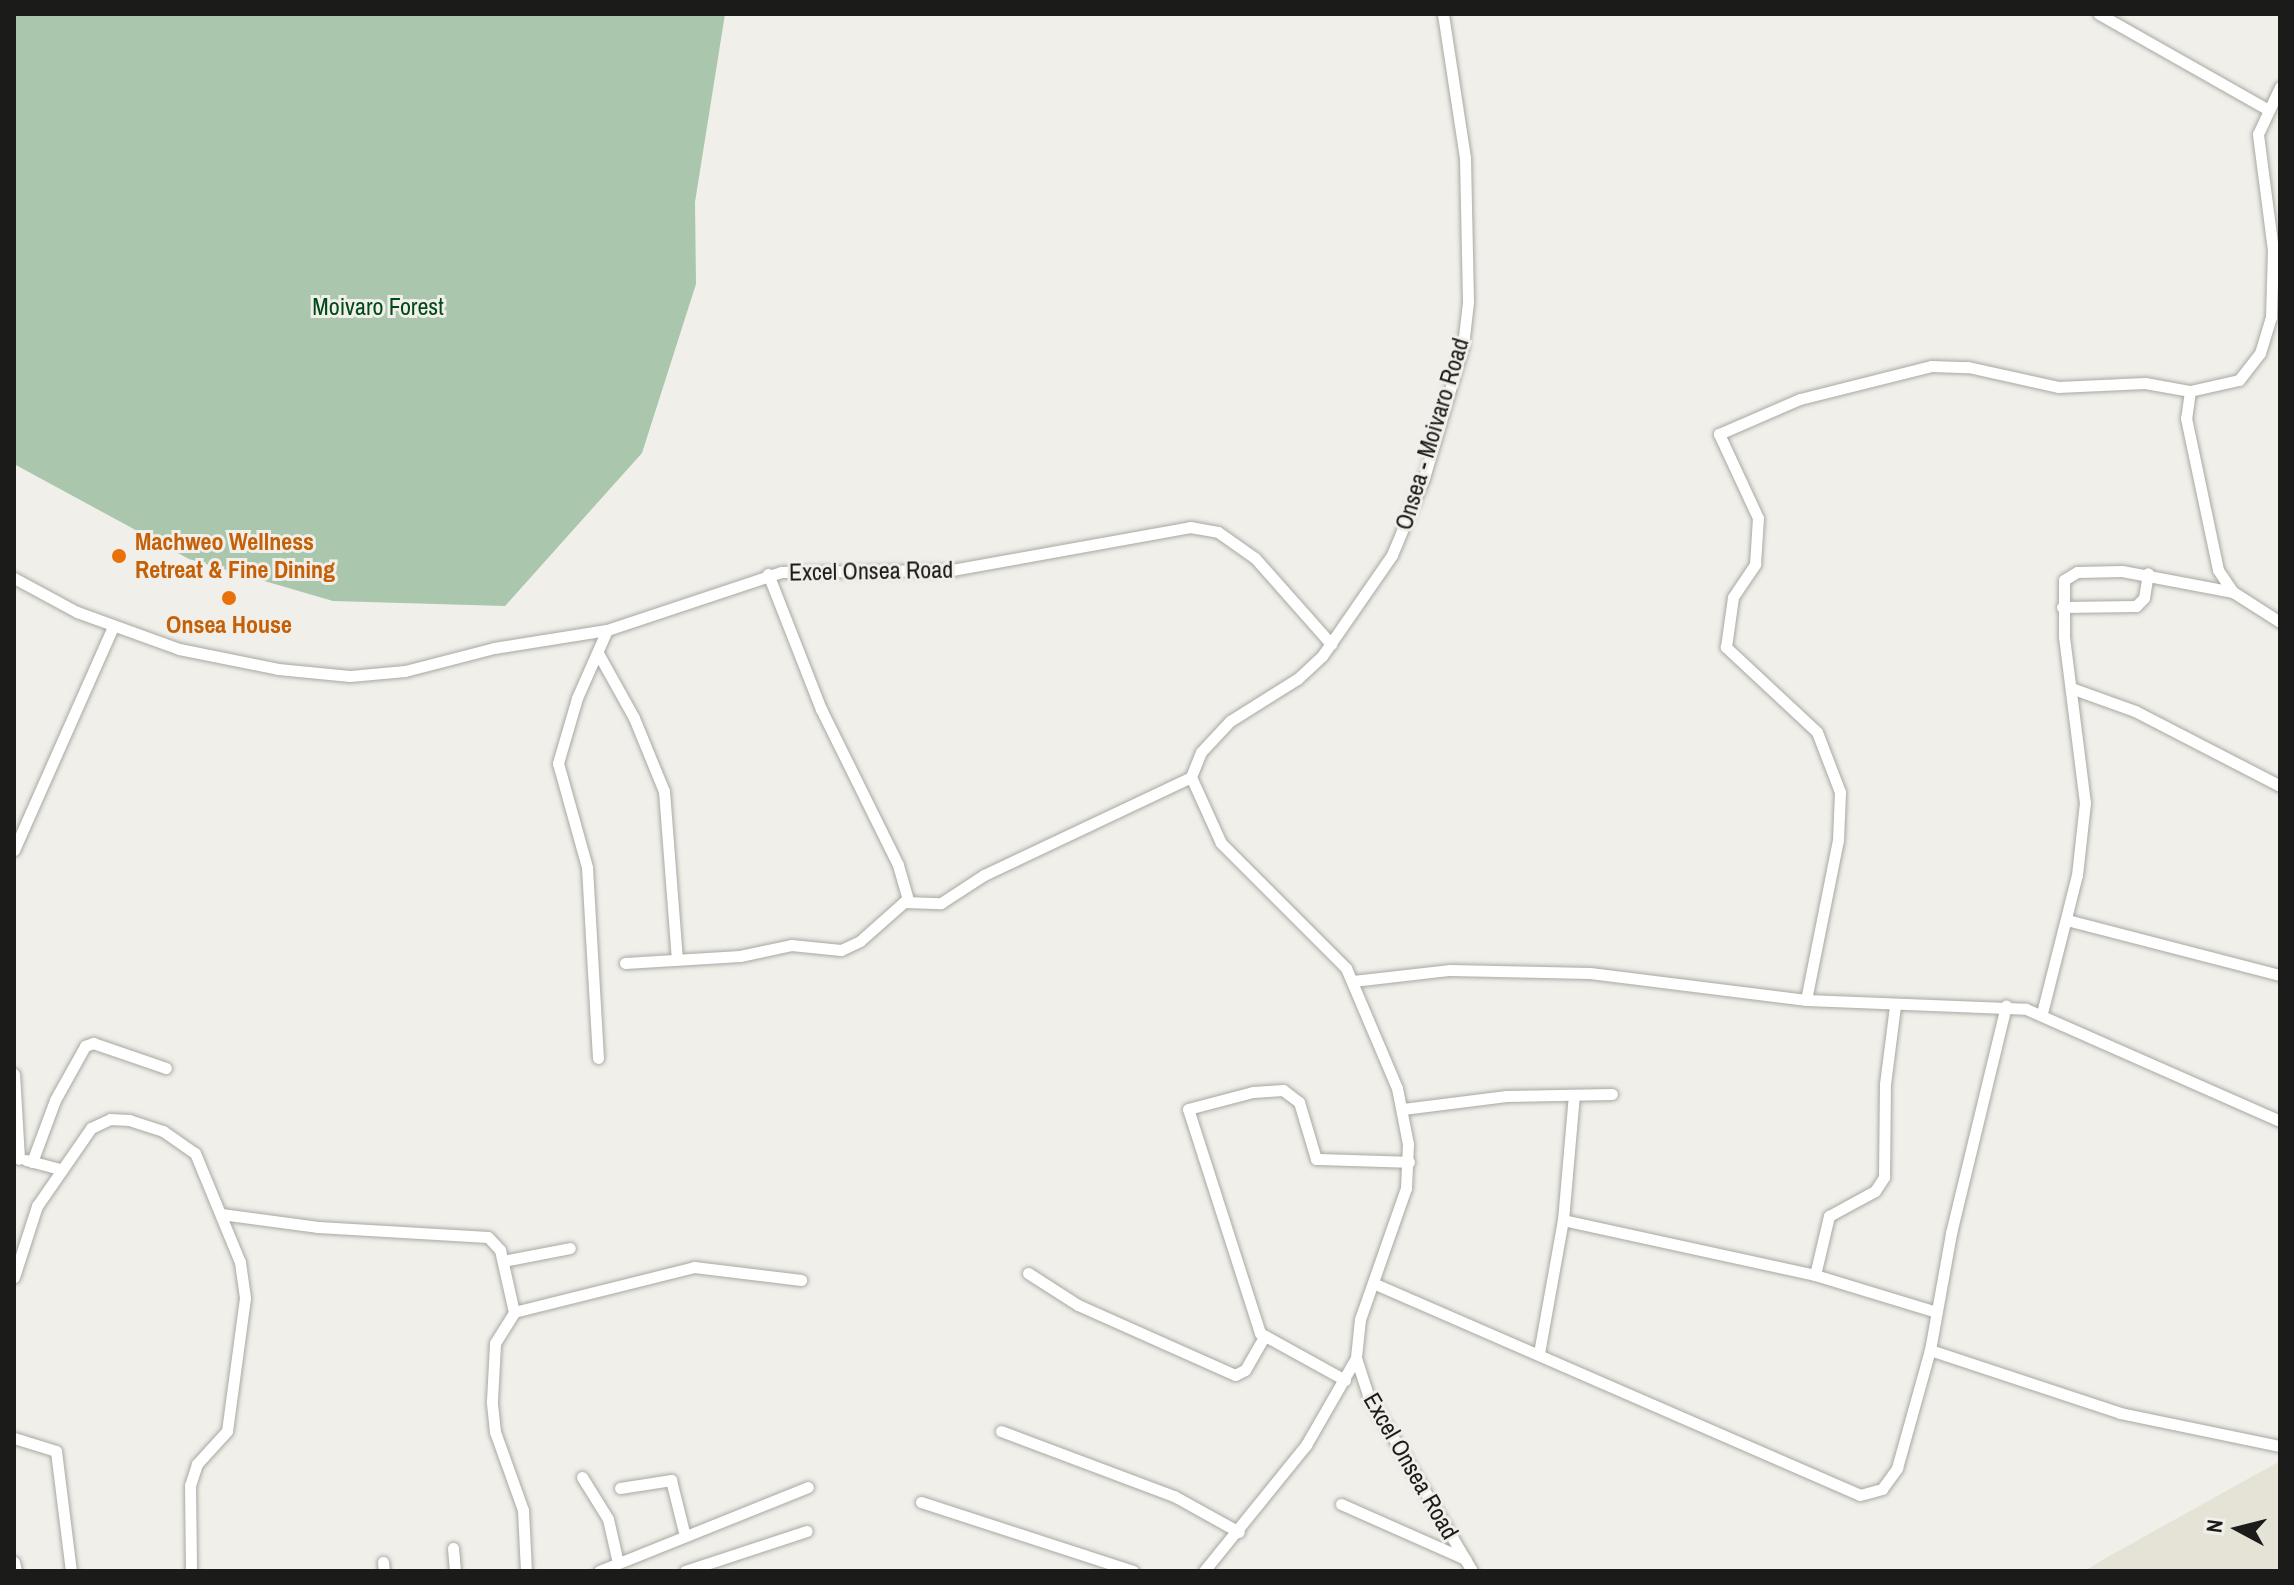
<!DOCTYPE html>
<style>
body{margin:0}
#map{position:relative;width:2294px;height:1585px;overflow:hidden;background:#f0efe9;font-family:"Archivo Narrow",sans-serif}
div>[style]{position:absolute}
.built>*{inset:0;background:#e5e3d6}
.green>*{inset:0;background:#aac6ad}
.roads{filter:drop-shadow(0 0 2px #a9a8a3) drop-shadow(0 0 2px #a9a8a3)}
.street>*{height:11px;margin:-5.5px;padding:0 5.5px;transform-origin:5.5px;border-radius:5.5px;background:#fff}
.dots>*{width:22px;height:22px;translate:-50% -50%;box-sizing:border-box;border:4px solid #f0efe9;border-radius:50%}
span{translate:-50% -50%;white-space:nowrap;text-align:center;line-height:1.15;-webkit-text-stroke:6px #f0efe9;paint-order:stroke}
.park-label{font-size:24px;color:#004918}
.street-label{font-size:24px;color:#1b1b19}
.food-label{font-size:24px;color:#c56008;font-weight:700}
.left{translate:0 -50%;text-align:left}
.frame{position:absolute;inset:0;border:16px solid #1b1b19;pointer-events:none}
.north{position:absolute;left:2198px;top:1489px;width:80px;height:80px;-webkit-text-stroke:6px #f0efe9;paint-order:stroke;rotate:277deg;font-size:22px;font-weight:700;line-height:32px;text-align:center;color:#1b1b19}
.north::after{content:'';display:block;margin:auto;width:28px;height:36px;background:#1b1b19;clip-path:polygon(50% 0,100% 100%,50% 72%,0 100%)}
</style>
<div id="map">
<div class="built">
<i style="clip-path:polygon(2280px 1461px,2280px 1571px,2085px 1571px,2104px 1559px)"></i>
</div>
<div class="green">
<i style="clip-path:polygon(14px 14px,725px 14px,695px 202px,696px 284px,642px 453px,505px 606px,333px 601px,189px 559px,14px 464px)"></i>
</div>
<div class="roads">
<div class="street">
<i style="left:1443px;top:14px;width:146px;rotate:81.3deg"></i>
<i style="left:1465px;top:158px;width:144px;rotate:88.8deg"></i>
<i style="left:1468px;top:302px;width:44px;rotate:96.5deg"></i>
<i style="left:1463px;top:346px;width:138px;rotate:106.5deg"></i>
<i style="left:1424px;top:478px;width:83px;rotate:112.6deg"></i>
<i style="left:1392px;top:555px;width:123px;rotate:124.7deg"></i>
<i style="left:1322px;top:656px;width:34px;rotate:137deg"></i>
<i style="left:1297px;top:679px;width:79px;rotate:147.9deg"></i>
<i style="left:1230px;top:721px;width:42px;rotate:133.1deg"></i>
<i style="left:1201px;top:752px;width:27px;rotate:112deg"></i>
<i style="left:1191px;top:777px;width:72px;rotate:65.6deg"></i>
<i style="left:1221px;top:843px;width:177px;rotate:45deg"></i>
<i style="left:1346px;top:968px;width:130px;rotate:67deg"></i>
<i style="left:1397px;top:1088px;width:57px;rotate:78.9deg"></i>
<i style="left:1408px;top:1144px;width:44px;rotate:92.6deg"></i>
<i style="left:1406px;top:1188px;width:139px;rotate:109.3deg"></i>
<i style="left:1360px;top:1319px;width:39px;rotate:96deg"></i>
<i style="left:1356px;top:1358px;width:39px;rotate:72deg"></i>
<i style="left:1368px;top:1395px;width:204px;rotate:59.4deg"></i>
<i style="left:2099px;top:14px;width:193px;rotate:29.5deg"></i>
<i style="left:2190px;top:391px;width:27px;rotate:98deg"></i>
<i style="left:2186px;top:418px;width:155px;rotate:78.1deg"></i>
<i style="left:2218px;top:570px;width:27px;rotate:56deg"></i>
<i style="left:2233px;top:592px;width:56px;rotate:32.6deg"></i>
<i style="left:768px;top:574px;width:145px;rotate:68.6deg"></i>
<i style="left:821px;top:709px;width:174px;rotate:63.7deg"></i>
<i style="left:898px;top:865px;width:36px;rotate:74deg"></i>
<i style="left:14px;top:578px;width:72px;rotate:28.4deg"></i>
<i style="left:77px;top:612px;width:109px;rotate:19.9deg"></i>
<i style="left:179px;top:649px;width:101px;rotate:11.4deg"></i>
<i style="left:278px;top:669px;width:72px;rotate:5.6deg"></i>
<i style="left:350px;top:676px;width:55px;rotate:-5.2deg"></i>
<i style="left:405px;top:671px;width:92px;rotate:-14.5deg"></i>
<i style="left:494px;top:648px;width:114px;rotate:-9.1deg"></i>
<i style="left:607px;top:630px;width:183px;rotate:-18.4deg"></i>
<i style="left:781px;top:572px;width:171px;rotate:-0.7deg"></i>
<i style="left:952px;top:570px;width:242px;rotate:-10.2deg"></i>
<i style="left:1190px;top:527px;width:28px;rotate:10deg"></i>
<i style="left:1218px;top:532px;width:45px;rotate:35.1deg"></i>
<i style="left:1255px;top:558px;width:115px;rotate:48.5deg"></i>
<i style="left:2062px;top:607px;width:74px;rotate:-0.8deg"></i>
<i style="left:2136px;top:606px;width:11px;rotate:-45deg"></i>
<i style="left:2144px;top:598px;width:25px;rotate:-81deg"></i>
<i style="left:599px;top:655px;width:72px;rotate:60.9deg"></i>
<i style="left:634px;top:718px;width:79px;rotate:67.7deg"></i>
<i style="left:664px;top:791px;width:169px;rotate:85.6deg"></i>
<i style="left:2071px;top:688px;width:68px;rotate:19.8deg"></i>
<i style="left:2135px;top:711px;width:163px;rotate:27.3deg"></i>
<i style="left:14px;top:850px;width:244px;rotate:-66.1deg"></i>
<i style="left:2067px;top:920px;width:220px;rotate:14.5deg"></i>
<i style="left:625px;top:963px;width:115px;rotate:-3.5deg"></i>
<i style="left:740px;top:956px;width:52px;rotate:-12.2deg"></i>
<i style="left:791px;top:945px;width:50px;rotate:5.7deg"></i>
<i style="left:841px;top:950px;width:21px;rotate:-25deg"></i>
<i style="left:860px;top:941px;width:59px;rotate:-41.6deg"></i>
<i style="left:904px;top:902px;width:37px;rotate:2deg"></i>
<i style="left:941px;top:903px;width:51px;rotate:-33.1deg"></i>
<i style="left:984px;top:875px;width:229px;rotate:-25.3deg"></i>
<i style="left:1353px;top:981px;width:98px;rotate:-6.5deg"></i>
<i style="left:1450px;top:970px;width:140px;rotate:1.2deg"></i>
<i style="left:1590px;top:973px;width:218px;rotate:7.1deg"></i>
<i style="left:1806px;top:1000px;width:220px;rotate:2.3deg"></i>
<i style="left:2026px;top:1009px;width:278px;rotate:23.8deg"></i>
<i style="left:1806px;top:1000px;width:163px;rotate:-78.7deg"></i>
<i style="left:1838px;top:840px;width:48px;rotate:-87.6deg"></i>
<i style="left:1840px;top:792px;width:64px;rotate:-111deg"></i>
<i style="left:1817px;top:732px;width:125px;rotate:-137deg"></i>
<i style="left:1726px;top:647px;width:50px;rotate:-82deg"></i>
<i style="left:1733px;top:597px;width:40px;rotate:-56deg"></i>
<i style="left:1755px;top:564px;width:46px;rotate:-86.3deg"></i>
<i style="left:1758px;top:518px;width:93px;rotate:-114.9deg"></i>
<i style="left:1719px;top:434px;width:88px;rotate:-23.4deg"></i>
<i style="left:1800px;top:399px;width:135px;rotate:-14.1deg"></i>
<i style="left:1931px;top:366px;width:37px;rotate:2deg"></i>
<i style="left:1968px;top:367px;width:92px;rotate:12.5deg"></i>
<i style="left:2058px;top:387px;width:87px;rotate:-2.6deg"></i>
<i style="left:2145px;top:383px;width:46px;rotate:10.1deg"></i>
<i style="left:2190px;top:391px;width:50px;rotate:-12.7deg"></i>
<i style="left:2239px;top:380px;width:34px;rotate:-52deg"></i>
<i style="left:2260px;top:353px;width:38px;rotate:-73deg"></i>
<i style="left:2271px;top:317px;width:67px;rotate:-88.3deg"></i>
<i style="left:2273px;top:250px;width:117px;rotate:-97.4deg"></i>
<i style="left:2258px;top:134px;width:52px;rotate:-64.9deg"></i>
<i style="left:2042px;top:1013px;width:142px;rotate:-75.8deg"></i>
<i style="left:2077px;top:875px;width:72px;rotate:-83.7deg"></i>
<i style="left:2085px;top:803px;width:168px;rotate:-97.2deg"></i>
<i style="left:2064px;top:636px;width:56px;rotate:-90deg"></i>
<i style="left:2064px;top:580px;width:15px;rotate:-32deg"></i>
<i style="left:2077px;top:572px;width:45px;rotate:-1.3deg"></i>
<i style="left:2122px;top:571px;width:113px;rotate:10.7deg"></i>
<i style="left:598px;top:1058px;width:191px;rotate:-93.3deg"></i>
<i style="left:587px;top:867px;width:108px;rotate:-105.6deg"></i>
<i style="left:558px;top:763px;width:68px;rotate:-73.7deg"></i>
<i style="left:577px;top:698px;width:74px;rotate:-66.2deg"></i>
<i style="left:14px;top:1074px;width:85px;rotate:86.6deg"></i>
<i style="left:1403px;top:1109px;width:104px;rotate:-7.2deg"></i>
<i style="left:1506px;top:1096px;width:106px;rotate:-1.1deg"></i>
<i style="left:26px;top:1160px;width:34px;rotate:15deg"></i>
<i style="left:32px;top:1162px;width:66px;rotate:-69.6deg"></i>
<i style="left:55px;top:1100px;width:62px;rotate:-60.9deg"></i>
<i style="left:85px;top:1046px;width:9px;rotate:-21deg"></i>
<i style="left:93px;top:1043px;width:77px;rotate:18.9deg"></i>
<i style="left:221px;top:1214px;width:98px;rotate:7.6deg"></i>
<i style="left:318px;top:1227px;width:170px;rotate:3.4deg"></i>
<i style="left:488px;top:1237px;width:18px;rotate:47deg"></i>
<i style="left:500px;top:1250px;width:64px;rotate:77.3deg"></i>
<i style="left:1563px;top:1220px;width:258px;rotate:12.3deg"></i>
<i style="left:1815px;top:1275px;width:127px;rotate:16.9deg"></i>
<i style="left:503px;top:1261px;width:68px;rotate:-11deg"></i>
<i style="left:1028px;top:1273px;width:59px;rotate:32.6deg"></i>
<i style="left:1078px;top:1305px;width:172px;rotate:24deg"></i>
<i style="left:1235px;top:1375px;width:11px;rotate:-27deg"></i>
<i style="left:1245px;top:1370px;width:38px;rotate:-60deg"></i>
<i style="left:1815px;top:1275px;width:61px;rotate:-76.7deg"></i>
<i style="left:1829px;top:1216px;width:52px;rotate:-28.5deg"></i>
<i style="left:1875px;top:1191px;width:17px;rotate:-57deg"></i>
<i style="left:1884px;top:1177px;width:93px;rotate:-89.4deg"></i>
<i style="left:1885px;top:1084px;width:79px;rotate:-82.7deg"></i>
<i style="left:14px;top:1277px;width:75px;rotate:-72.1deg"></i>
<i style="left:37px;top:1206px;width:95px;rotate:-55.3deg"></i>
<i style="left:91px;top:1128px;width:21px;rotate:-25deg"></i>
<i style="left:110px;top:1119px;width:19px;rotate:3deg"></i>
<i style="left:129px;top:1120px;width:36px;rotate:18deg"></i>
<i style="left:163px;top:1131px;width:39px;rotate:35deg"></i>
<i style="left:195px;top:1153px;width:118px;rotate:67.6deg"></i>
<i style="left:240px;top:1262px;width:36px;rotate:82deg"></i>
<i style="left:245px;top:1298px;width:134px;rotate:97.7deg"></i>
<i style="left:227px;top:1431px;width:45px;rotate:132.3deg"></i>
<i style="left:197px;top:1464px;width:22px;rotate:108deg"></i>
<i style="left:190px;top:1485px;width:86px;rotate:89.3deg"></i>
<i style="left:1373px;top:1283px;width:531px;rotate:23.52deg"></i>
<i style="left:1860px;top:1495px;width:23px;rotate:-15deg"></i>
<i style="left:1882px;top:1489px;width:26px;rotate:-54deg"></i>
<i style="left:1897px;top:1468px;width:123px;rotate:-74.4deg"></i>
<i style="left:1930px;top:1350px;width:200px;rotate:18.3deg"></i>
<i style="left:2120px;top:1413px;width:163px;rotate:11.7deg"></i>
<i style="left:1930px;top:1350px;width:119px;rotate:-79.8deg"></i>
<i style="left:1951px;top:1233px;width:234px;rotate:-76.4deg"></i>
<i style="left:1539px;top:1353px;width:135px;rotate:-79.8deg"></i>
<i style="left:1563px;top:1220px;width:125px;rotate:-85deg"></i>
<i style="left:1345px;top:1380px;width:97px;rotate:-151.1deg"></i>
<i style="left:1260px;top:1333px;width:235px;rotate:-107.8deg"></i>
<i style="left:1188px;top:1109px;width:67px;rotate:-14.7deg"></i>
<i style="left:1253px;top:1092px;width:30px;rotate:-4deg"></i>
<i style="left:1283px;top:1090px;width:20px;rotate:37deg"></i>
<i style="left:1299px;top:1102px;width:59px;rotate:73.4deg"></i>
<i style="left:1316px;top:1159px;width:93px;rotate:1.8deg"></i>
<i style="left:1001px;top:1431px;width:185px;rotate:20.6deg"></i>
<i style="left:1174px;top:1496px;width:74px;rotate:29deg"></i>
<i style="left:14px;top:1438px;width:44px;rotate:17.2deg"></i>
<i style="left:56px;top:1451px;width:121px;rotate:82.9deg"></i>
<i style="left:582px;top:1477px;width:49px;rotate:58.2deg"></i>
<i style="left:608px;top:1519px;width:45px;rotate:77.2deg"></i>
<i style="left:620px;top:1488px;width:52px;rotate:-8.9deg"></i>
<i style="left:671px;top:1480px;width:58px;rotate:76deg"></i>
<i style="left:921px;top:1502px;width:223px;rotate:18deg"></i>
<i style="left:1341px;top:1504px;width:136px;rotate:23.9deg"></i>
<i style="left:453px;top:1548px;width:23px;rotate:85deg"></i>
<i style="left:14px;top:1562px;width:9px;rotate:77deg"></i>
<i style="left:383px;top:1562px;width:9px;rotate:84deg"></i>
<i style="left:526px;top:1571px;width:61px;rotate:-92.8deg"></i>
<i style="left:523px;top:1510px;width:83px;rotate:-109.7deg"></i>
<i style="left:495px;top:1432px;width:31px;rotate:-96deg"></i>
<i style="left:492px;top:1401px;width:58px;rotate:-87deg"></i>
<i style="left:495px;top:1343px;width:36px;rotate:-58deg"></i>
<i style="left:514px;top:1312px;width:186px;rotate:-14deg"></i>
<i style="left:694px;top:1267px;width:108px;rotate:6.9deg"></i>
<i style="left:599px;top:1571px;width:225px;rotate:-21.9deg"></i>
<i style="left:685px;top:1571px;width:128px;rotate:-18.2deg"></i>
<i style="left:1204px;top:1571px;width:162px;rotate:-51deg"></i>
<i style="left:1306px;top:1445px;width:100px;rotate:-60.1deg"></i>
</div>
</div>
<div class="dots">
<i style="left:119px;top:556px;background:#e8710a"></i>
<i style="left:229px;top:598px;background:#e8710a"></i>
</div>
<div class="park-label">
<span style="left:378px;top:307px">Moivaro Forest</span>
</div>
<div class="street-label">
<span style="left:1432px;top:434px;rotate:-73deg">Onsea - Moivaro Road</span>
<span style="left:871px;top:571px;rotate:-1deg">Excel Onsea Road</span>
<span style="left:1411px;top:1466px;rotate:60deg">Excel Onsea Road</span>
</div>
<div class="food-label">
<span class="left" style="left:135px;top:556px">Machweo Wellness<br>Retreat &amp; Fine Dining</span>
<span style="left:229px;top:625px">Onsea House</span>
</div>
<div class="frame"></div>
<div class="north">N</div>
</div>
